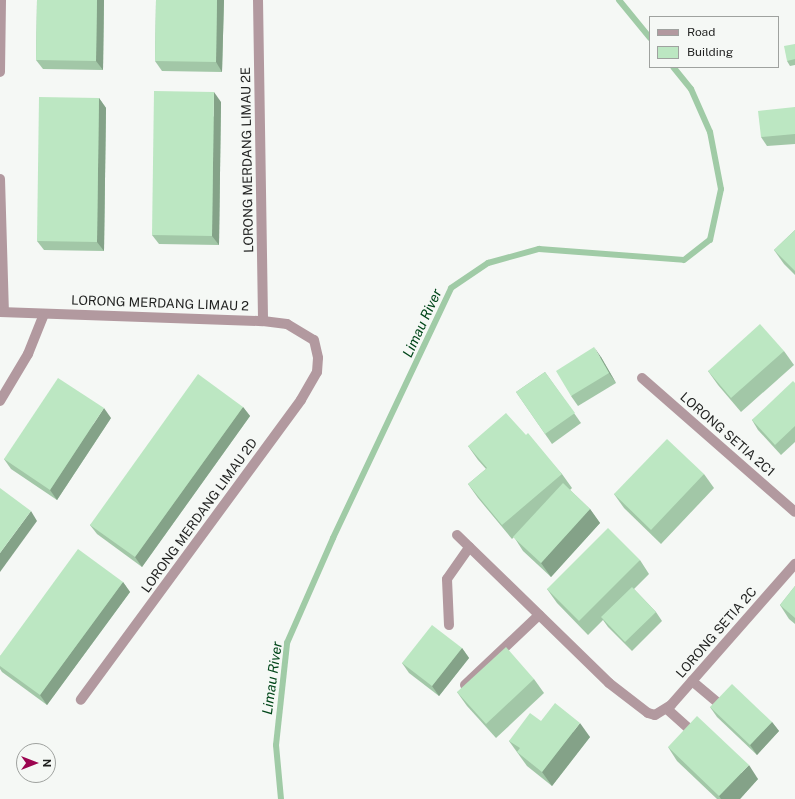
<!DOCTYPE html>
<style>
body{margin:0}
#map{position:relative;width:795px;height:799px;overflow:hidden;background:#f5f8f5;font-family:"Public Sans",sans-serif}
div>[style]{position:absolute}
.stream>*{height:6px;margin:-3px;padding:0 3px;transform-origin:3px;border-radius:3px;background:#a0cba6}
.service>*{height:10px;margin:-5px;padding:0 5px;transform-origin:5px;border-radius:5px;background:#b2999f}
.minor>*{height:10px;margin:-5px;padding:0 5px;transform-origin:5px;border-radius:5px;background:#b2999f}
.wall>*{inset:0;background:#a2c7a7}
.shaded-wall>*{inset:0;background:#84a288}
.building>*{inset:0;background:#bce7c2}
span{translate:-50% -50%;white-space:nowrap;text-align:center;line-height:1.15;-webkit-text-stroke:3.5px #f5f8f5;paint-order:stroke}
.street-label{font-size:13px;color:#1f201f}
.water-label{font-size:14px;color:#004619;font-style:italic}
.legend{position:absolute;left:649px;top:16px;width:130px;height:52px;box-sizing:border-box;background:#f5f8f5;border:1px solid #9fa29f;margin:0;padding:5px 7px;list-style:none;font-size:12px;color:#1f201f}
.legend li{display:flex;align-items:center;gap:8px;height:20px}
.legend b{width:20px;border:1px solid #9fa29f}
.north{position:absolute;left:16px;top:743px;width:40px;height:40px;box-sizing:border-box;background:#f5f8f5;border:1px solid #9fa29f;border-radius:50%;rotate:90deg;font-size:11px;font-weight:700;line-height:16px;text-align:center;color:#1f201f}
.north::after{content:'';display:block;margin:auto;width:14px;height:18px;background:#9c0550;clip-path:polygon(50% 0,100% 100%,50% 72%,0 100%)}
</style>
<div id="map">
<div class="stream">
<i style="left:619px;top:0;width:49px;rotate:50.8deg"></i>
<i style="left:281px;top:799px;width:54px;rotate:-95.3deg"></i>
<i style="left:276px;top:745px;width:103px;rotate:-83.8deg"></i>
<i style="left:287px;top:643px;width:115px;rotate:-66.3deg"></i>
<i style="left:333px;top:538px;width:276px;rotate:-64.7deg"></i>
<i style="left:451px;top:288px;width:45px;rotate:-34deg"></i>
<i style="left:488px;top:263px;width:53px;rotate:-15.4deg"></i>
<i style="left:539px;top:249px;width:145px;rotate:4.3deg"></i>
<i style="left:684px;top:260px;width:33px;rotate:-38deg"></i>
<i style="left:710px;top:240px;width:52px;rotate:-77.8deg"></i>
<i style="left:721px;top:189px;width:58px;rotate:-100.9deg"></i>
<i style="left:710px;top:132px;width:47px;rotate:-113.8deg"></i>
<i style="left:691px;top:89px;width:28px;rotate:-129deg"></i>
</div>
<div class="service">
<i style="left:449px;top:625px;width:46px;rotate:-92.5deg"></i>
<i style="left:447px;top:579px;width:39px;rotate:-55deg"></i>
<i style="left:692px;top:681px;width:33px;rotate:40deg"></i>
<i style="left:465px;top:685px;width:102px;rotate:-43.4deg"></i>
<i style="left:667px;top:709px;width:36px;rotate:42deg"></i>
</div>
<div class="minor">
<i style="left:258px;top:0;width:321px;rotate:89.1deg"></i>
<i style="left:0;top:72px;width:72px;rotate:-89.2deg"></i>
<i style="left:0;top:179px;width:133px;rotate:88.3deg"></i>
<i style="left:0;top:312px;width:263px;rotate:2deg"></i>
<i style="left:263px;top:321px;width:24px;rotate:7deg"></i>
<i style="left:287px;top:324px;width:31px;rotate:31deg"></i>
<i style="left:314px;top:340px;width:18px;rotate:77deg"></i>
<i style="left:318px;top:358px;width:14px;rotate:94deg"></i>
<i style="left:317px;top:372px;width:32px;rotate:120deg"></i>
<i style="left:301px;top:400px;width:372px;rotate:126.3deg"></i>
<i style="left:642px;top:378px;width:203px;rotate:41.2deg"></i>
<i style="left:0;top:401px;width:55px;rotate:-59.2deg"></i>
<i style="left:28px;top:354px;width:43px;rotate:-68.2deg"></i>
<i style="left:457px;top:535px;width:212px;rotate:44.2deg"></i>
<i style="left:609px;top:683px;width:49px;rotate:37.6deg"></i>
<i style="left:648px;top:713px;width:7px;rotate:16deg"></i>
<i style="left:655px;top:715px;width:19px;rotate:-32deg"></i>
<i style="left:671px;top:705px;width:188px;rotate:-48.7deg"></i>
</div>
<div class="wall">
<i style="clip-path:polygon(37px 0,104px 0,103px 70px,43px 69px,36px 60px)"></i>
<i style="clip-path:polygon(156px 0,224px 0,222px 72px,162px 71px,155px 61px)"></i>
<i style="clip-path:polygon(795px 44px,795px 65px,790px 66px,787px 61px)"></i>
<i style="clip-path:polygon(99px 98px,106px 108px,104px 251px,44px 250px,37px 241px)"></i>
<i style="clip-path:polygon(221px 102px,219px 245px,159px 244px,152px 235px)"></i>
<i style="clip-path:polygon(795px 107px,795px 144px,767px 146px,761px 137px)"></i>
<i style="clip-path:polygon(795px 230px,795px 275px,784px 264px,774px 250px)"></i>
<i style="clip-path:polygon(784px 351px,794px 365px,741px 412px,718px 385px,708px 371px)"></i>
<i style="clip-path:polygon(601px 357px,616px 383px,578px 406px,571px 396px)"></i>
<i style="clip-path:polygon(545px 372px,581px 423px,552px 444px,516px 392px)"></i>
<i style="clip-path:polygon(795px 383px,795px 442px,781px 455px,758px 430px,752px 420px)"></i>
<i style="clip-path:polygon(243px 407px,250px 416px,142px 567px,97px 534px,90px 525px)"></i>
<i style="clip-path:polygon(111px 418px,57px 500px,11px 469px,4px 459px)"></i>
<i style="clip-path:polygon(526px 435px,562px 474px,572px 488px,570px 490px,590px 509px,600px 523px,551px 577px,523px 551px,514px 537px,512px 539px,478px 498px,468px 484px,486px 469px,478px 460px,468px 446px)"></i>
<i style="clip-path:polygon(704px 474px,714px 488px,661px 544px,624px 508px,614px 494px)"></i>
<i style="clip-path:polygon(640px 560px,649px 574px,634px 589px,656px 612px,662px 621px,632px 651px,608px 627px,603px 620px,588px 635px,557px 603px,547px 589px)"></i>
<i style="clip-path:polygon(123px 582px,130px 592px,47px 705px,2px 672px,0 669px,0 656px)"></i>
<i style="clip-path:polygon(795px 586px,795px 624px,789px 619px,780px 605px)"></i>
<i style="clip-path:polygon(462px 648px,469px 658px,439px 696px,409px 673px,402px 663px)"></i>
<i style="clip-path:polygon(534px 679px,544px 693px,496px 738px,467px 706px,457px 692px)"></i>
<i style="clip-path:polygon(710px 707px,772px 722px,779px 731px,757px 755px,717px 717px)"></i>
<i style="clip-path:polygon(541px 721px,590px 737px,552px 786px,527px 766px,509px 741px)"></i>
<i style="clip-path:polygon(668px 747px,758px 779px,740px 799px,717px 799px,677px 761px)"></i>
</div>
<div class="shaded-wall">
<i style="clip-path:polygon(97px 0,104px 0,103px 70px,96px 61px)"></i>
<i style="clip-path:polygon(217px 0,224px 0,222px 72px,216px 62px)"></i>
<i style="clip-path:polygon(214px 92px,221px 102px,219px 245px,212px 236px)"></i>
<i style="clip-path:polygon(99px 98px,106px 108px,104px 251px,97px 242px)"></i>
<i style="clip-path:polygon(594px 347px,601px 357px,616px 383px,609px 373px)"></i>
<i style="clip-path:polygon(243px 407px,250px 416px,142px 567px,135px 557px)"></i>
<i style="clip-path:polygon(104px 408px,111px 418px,57px 500px,50px 490px)"></i>
<i style="clip-path:polygon(590px 509px,600px 523px,551px 577px,541px 563px)"></i>
<i style="clip-path:polygon(31px 511px,37px 521px,0 572px,0 553px)"></i>
<i style="clip-path:polygon(123px 582px,130px 592px,47px 705px,40px 695px)"></i>
<i style="clip-path:polygon(462px 648px,469px 658px,439px 696px,432px 686px)"></i>
<i style="clip-path:polygon(772px 722px,779px 731px,757px 755px,750px 745px)"></i>
<i style="clip-path:polygon(580px 723px,590px 737px,552px 786px,542px 772px)"></i>
<i style="clip-path:polygon(749px 765px,758px 779px,740px 799px,721px 799px,719px 796px)"></i>
</div>
<div class="building">
<i style="clip-path:polygon(37px 0,97px 0,96px 61px,36px 60px)"></i>
<i style="clip-path:polygon(156px 0,217px 0,216px 62px,155px 61px)"></i>
<i style="clip-path:polygon(795px 44px,795px 59px,787px 61px,784px 46px)"></i>
<i style="clip-path:polygon(154px 91px,214px 92px,212px 236px,152px 235px)"></i>
<i style="clip-path:polygon(39px 97px,99px 98px,97px 242px,37px 241px)"></i>
<i style="clip-path:polygon(795px 107px,795px 134px,761px 137px,758px 111px)"></i>
<i style="clip-path:polygon(795px 230px,795px 271px,774px 250px)"></i>
<i style="clip-path:polygon(760px 324px,784px 351px,731px 398px,708px 371px)"></i>
<i style="clip-path:polygon(594px 347px,609px 373px,571px 396px,556px 371px)"></i>
<i style="clip-path:polygon(545px 372px,575px 413px,545px 434px,516px 392px)"></i>
<i style="clip-path:polygon(198px 374px,243px 407px,135px 557px,90px 525px)"></i>
<i style="clip-path:polygon(58px 378px,104px 408px,50px 490px,4px 459px)"></i>
<i style="clip-path:polygon(793px 381px,795px 383px,795px 426px,775px 445px,752px 420px)"></i>
<i style="clip-path:polygon(506px 413px,526px 435px,528px 433px,562px 474px,502px 525px,468px 484px,487px 468px,468px 446px)"></i>
<i style="clip-path:polygon(667px 439px,704px 474px,651px 530px,614px 494px)"></i>
<i style="clip-path:polygon(563px 483px,590px 509px,541px 563px,513px 537px)"></i>
<i style="clip-path:polygon(0 488px,31px 511px,0 553px)"></i>
<i style="clip-path:polygon(608px 528px,640px 560px,579px 621px,547px 589px)"></i>
<i style="clip-path:polygon(78px 549px,123px 582px,40px 695px,0 666px,0 656px)"></i>
<i style="clip-path:polygon(795px 586px,795px 618px,780px 605px)"></i>
<i style="clip-path:polygon(632px 587px,656px 612px,625px 642px,601px 617px)"></i>
<i style="clip-path:polygon(432px 625px,462px 648px,432px 686px,402px 663px)"></i>
<i style="clip-path:polygon(506px 647px,534px 679px,486px 724px,457px 692px)"></i>
<i style="clip-path:polygon(732px 684px,772px 722px,750px 745px,710px 707px)"></i>
<i style="clip-path:polygon(555px 703px,580px 723px,542px 772px,517px 752px,520px 748px,509px 741px,530px 713px,541px 721px)"></i>
<i style="clip-path:polygon(697px 716px,749px 765px,719px 796px,668px 747px)"></i>
</div>
<div class="street-label">
<span style="left:248px;top:160px;rotate:-91deg">LORONG MERDANG LIMAU 2E</span>
<span style="left:160px;top:304px;rotate:2deg">LORONG MERDANG LIMAU 2</span>
<span style="left:727px;top:435px;rotate:41deg">LORONG SETIA 2C1</span>
<span style="left:200px;top:516px;rotate:-54deg">LORONG MERDANG LIMAU 2D</span>
<span style="left:717px;top:633px;rotate:-49deg">LORONG SETIA 2C</span>
</div>
<div class="water-label">
<span style="left:422px;top:323px;rotate:-65deg">Limau River</span>
<span style="left:272px;top:678px;rotate:-82deg">Limau River</span>
</div>
<ul class="legend">
<li><b style="height:5px;background:#b2999f"></b>Road</li>
<li><b style="height:11px;background:#bce7c2"></b>Building</li>
</ul>
<div class="north">N</div>
</div>
